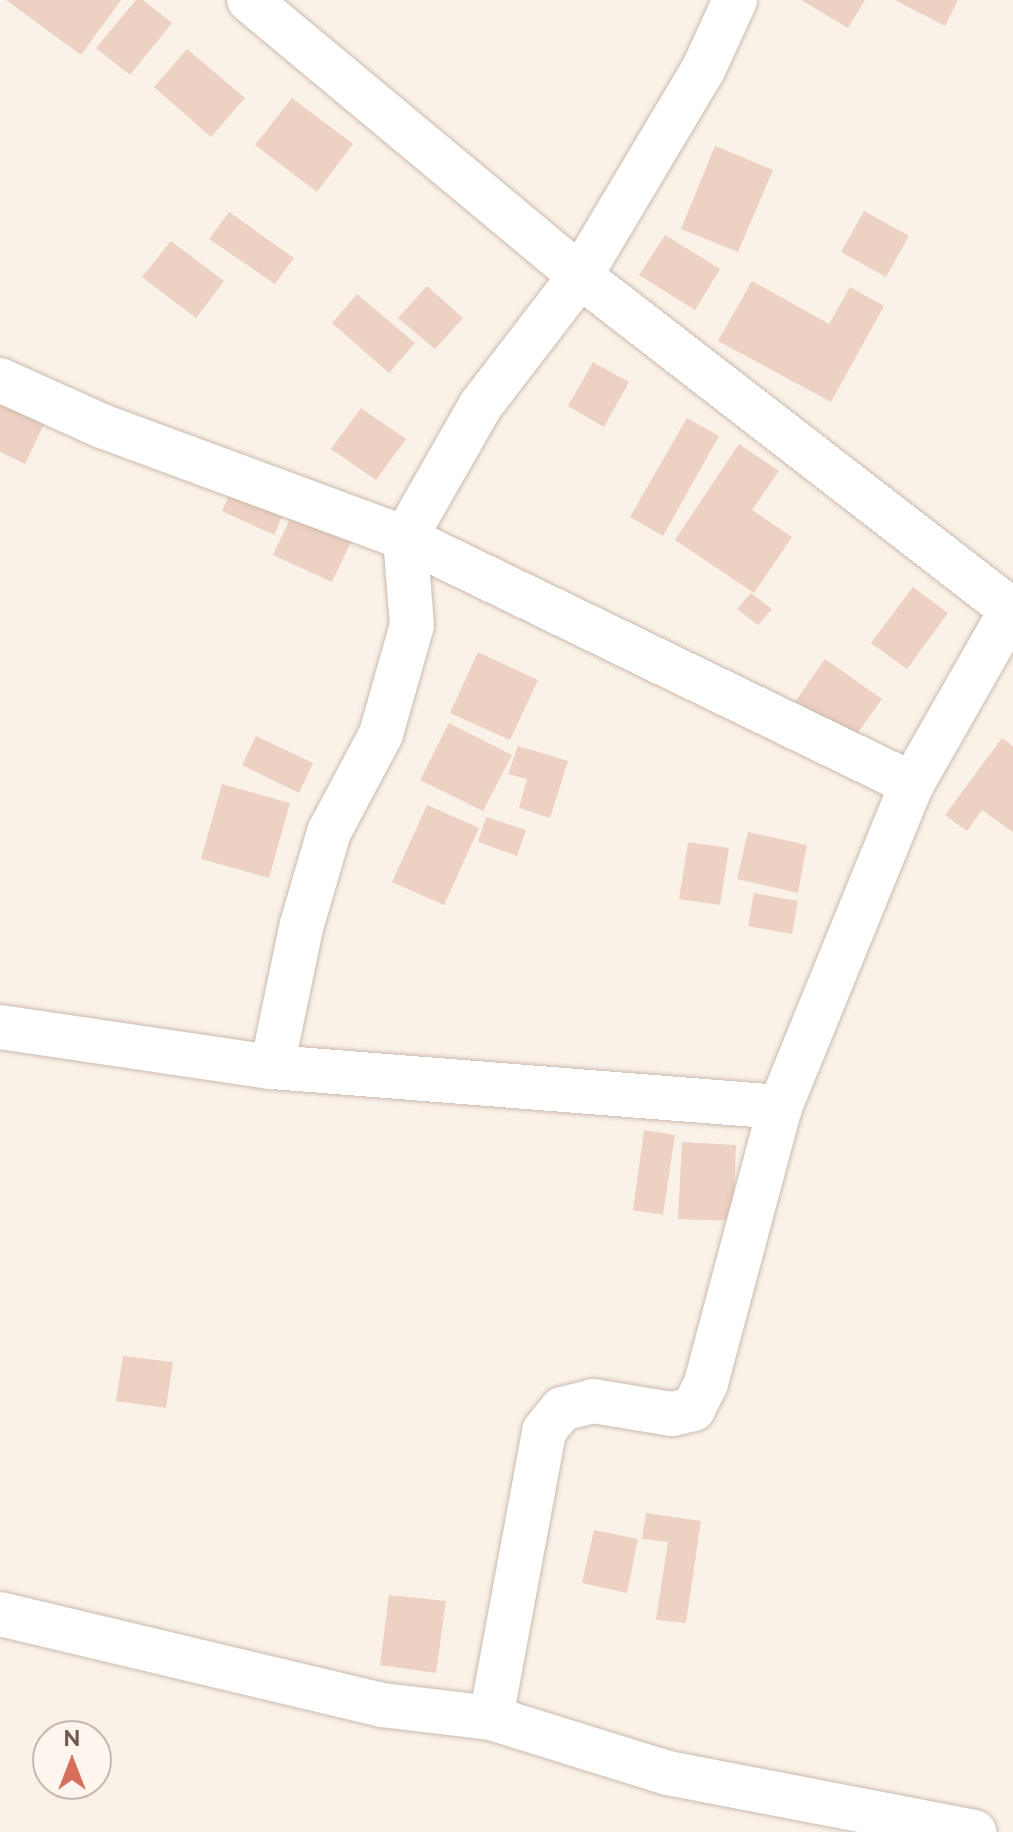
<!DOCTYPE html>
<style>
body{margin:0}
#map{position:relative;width:1013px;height:1832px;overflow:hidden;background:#faf2e8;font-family:Raleway,sans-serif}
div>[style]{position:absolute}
.building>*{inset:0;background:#edd1c3}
.roads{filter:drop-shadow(0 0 2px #cbbaaf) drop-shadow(0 0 2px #cbbaaf)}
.minor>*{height:44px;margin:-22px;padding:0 22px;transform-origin:22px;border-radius:22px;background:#fff}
span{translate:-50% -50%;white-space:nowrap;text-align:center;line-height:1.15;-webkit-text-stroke:6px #fdf6ee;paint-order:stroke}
.north{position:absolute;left:32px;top:1720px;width:80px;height:80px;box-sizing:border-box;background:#fdf6ee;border:2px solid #c5b7ae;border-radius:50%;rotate:0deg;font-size:22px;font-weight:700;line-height:32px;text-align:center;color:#72594f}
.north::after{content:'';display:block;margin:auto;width:28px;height:36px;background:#d76f5b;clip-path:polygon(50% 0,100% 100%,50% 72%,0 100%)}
</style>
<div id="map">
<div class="building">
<i style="clip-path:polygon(6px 0,121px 0,81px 55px)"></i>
<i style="clip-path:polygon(136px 0,143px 0,172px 23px,130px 75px,96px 48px)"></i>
<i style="clip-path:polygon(801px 0,865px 0,848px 28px)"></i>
<i style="clip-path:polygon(895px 0,958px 0,945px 26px)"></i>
<i style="clip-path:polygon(187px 49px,245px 98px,211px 137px,154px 87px)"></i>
<i style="clip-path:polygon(292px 98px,353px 144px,317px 192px,255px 145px)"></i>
<i style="clip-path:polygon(715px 146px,773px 170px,738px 252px,681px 229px)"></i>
<i style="clip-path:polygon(864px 211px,909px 236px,886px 277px,841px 252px)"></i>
<i style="clip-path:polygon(229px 212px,294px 258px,275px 284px,209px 239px)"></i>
<i style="clip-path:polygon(665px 235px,720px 269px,695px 310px,639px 275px)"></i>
<i style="clip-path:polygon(171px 241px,224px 281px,196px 318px,142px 277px)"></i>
<i style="clip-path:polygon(752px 281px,829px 324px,850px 287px,884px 306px,831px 402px,718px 341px)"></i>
<i style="clip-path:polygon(427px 286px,463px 318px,435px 349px,398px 318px)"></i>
<i style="clip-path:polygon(357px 294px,415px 343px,389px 373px,332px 323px)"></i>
<i style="clip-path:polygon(593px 362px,629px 382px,604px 427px,568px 406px)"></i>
<i style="clip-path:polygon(6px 394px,49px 414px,25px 464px,0 452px,0 407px)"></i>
<i style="clip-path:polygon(361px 408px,406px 439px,376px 480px,331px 449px)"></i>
<i style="clip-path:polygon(687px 418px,719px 436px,663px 536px,630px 517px)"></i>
<i style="clip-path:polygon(739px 444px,779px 471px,752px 510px,792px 537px,754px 593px,675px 540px)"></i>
<i style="clip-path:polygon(235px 483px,286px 508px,274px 535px,222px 511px)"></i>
<i style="clip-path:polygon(297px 504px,356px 532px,332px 582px,273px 555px)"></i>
<i style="clip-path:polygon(913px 587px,948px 613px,907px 669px,871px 643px)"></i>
<i style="clip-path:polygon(751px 593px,772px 609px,758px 625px,737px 609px)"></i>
<i style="clip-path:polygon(478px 652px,538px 680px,510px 740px,450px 713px)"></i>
<i style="clip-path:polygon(825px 659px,882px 699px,848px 746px,792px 706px)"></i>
<i style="clip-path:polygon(449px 723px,512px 755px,483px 811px,420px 780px)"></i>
<i style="clip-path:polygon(256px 736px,313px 763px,299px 793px,242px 765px)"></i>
<i style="clip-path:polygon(1002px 738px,1013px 746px,1013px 832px,982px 810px,967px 831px,945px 815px)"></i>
<i style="clip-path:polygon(518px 746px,568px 761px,550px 818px,519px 808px,527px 779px,508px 774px)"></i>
<i style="clip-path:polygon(222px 784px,290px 803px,269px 878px,201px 859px)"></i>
<i style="clip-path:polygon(427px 805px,479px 828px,444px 905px,392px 882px)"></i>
<i style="clip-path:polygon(486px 817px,526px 830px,517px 856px,478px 842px)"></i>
<i style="clip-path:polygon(748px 832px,807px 845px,798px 893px,737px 879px)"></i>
<i style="clip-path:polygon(688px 842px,729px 848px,720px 905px,679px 899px)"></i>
<i style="clip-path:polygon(754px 893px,798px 901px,792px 934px,748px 926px)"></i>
<i style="clip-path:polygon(644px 1130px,675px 1135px,663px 1215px,633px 1210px)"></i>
<i style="clip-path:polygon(682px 1142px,736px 1145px,733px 1221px,678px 1219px)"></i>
<i style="clip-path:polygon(123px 1356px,173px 1362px,166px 1408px,116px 1401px)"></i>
<i style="clip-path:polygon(646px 1513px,701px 1521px,686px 1623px,656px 1620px,668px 1542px,642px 1539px)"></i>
<i style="clip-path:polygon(594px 1530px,638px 1539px,627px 1593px,582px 1583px)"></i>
<i style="clip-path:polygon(389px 1595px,446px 1601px,436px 1673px,380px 1665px)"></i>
</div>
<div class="roads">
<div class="minor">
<i style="left:249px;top:0;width:431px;rotate:39.8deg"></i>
<i style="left:580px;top:276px;width:547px;rotate:37.73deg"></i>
<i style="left:0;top:380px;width:112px;rotate:24.3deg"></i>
<i style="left:102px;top:426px;width:323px;rotate:20.3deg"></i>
<i style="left:405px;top:538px;width:564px;rotate:25.88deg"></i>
<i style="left:0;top:1027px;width:275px;rotate:8.4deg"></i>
<i style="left:272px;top:1067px;width:510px;rotate:4.5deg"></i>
<i style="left:272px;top:1067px;width:146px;rotate:-78.2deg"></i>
<i style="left:302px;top:924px;width:96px;rotate:-73.6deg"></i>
<i style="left:329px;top:832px;width:111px;rotate:-62deg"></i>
<i style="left:381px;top:734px;width:113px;rotate:-74.1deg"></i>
<i style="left:412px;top:625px;width:87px;rotate:-94.6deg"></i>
<i style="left:405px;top:538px;width:153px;rotate:-60.3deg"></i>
<i style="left:481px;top:405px;width:163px;rotate:-52.5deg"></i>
<i style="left:580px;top:276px;width:240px;rotate:-59.2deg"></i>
<i style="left:703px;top:70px;width:77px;rotate:-65.4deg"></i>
<i style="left:0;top:1614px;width:393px;rotate:13.4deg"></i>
<i style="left:382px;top:1705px;width:110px;rotate:6.8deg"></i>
<i style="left:491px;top:1718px;width:292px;rotate:-79.5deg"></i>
<i style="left:544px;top:1431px;width:28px;rotate:-51deg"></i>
<i style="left:562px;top:1409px;width:32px;rotate:-14deg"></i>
<i style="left:593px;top:1401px;width:80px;rotate:9.3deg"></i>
<i style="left:672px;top:1414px;width:22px;rotate:-13deg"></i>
<i style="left:693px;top:1409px;width:29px;rotate:-63deg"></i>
<i style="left:706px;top:1383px;width:286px;rotate:-75deg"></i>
<i style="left:780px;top:1107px;width:349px;rotate:-67.8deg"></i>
<i style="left:912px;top:784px;width:204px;rotate:-60.3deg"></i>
<i style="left:491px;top:1718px;width:185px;rotate:17.3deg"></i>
<i style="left:668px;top:1773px;width:312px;rotate:10.9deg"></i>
</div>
</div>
<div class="north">N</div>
</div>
